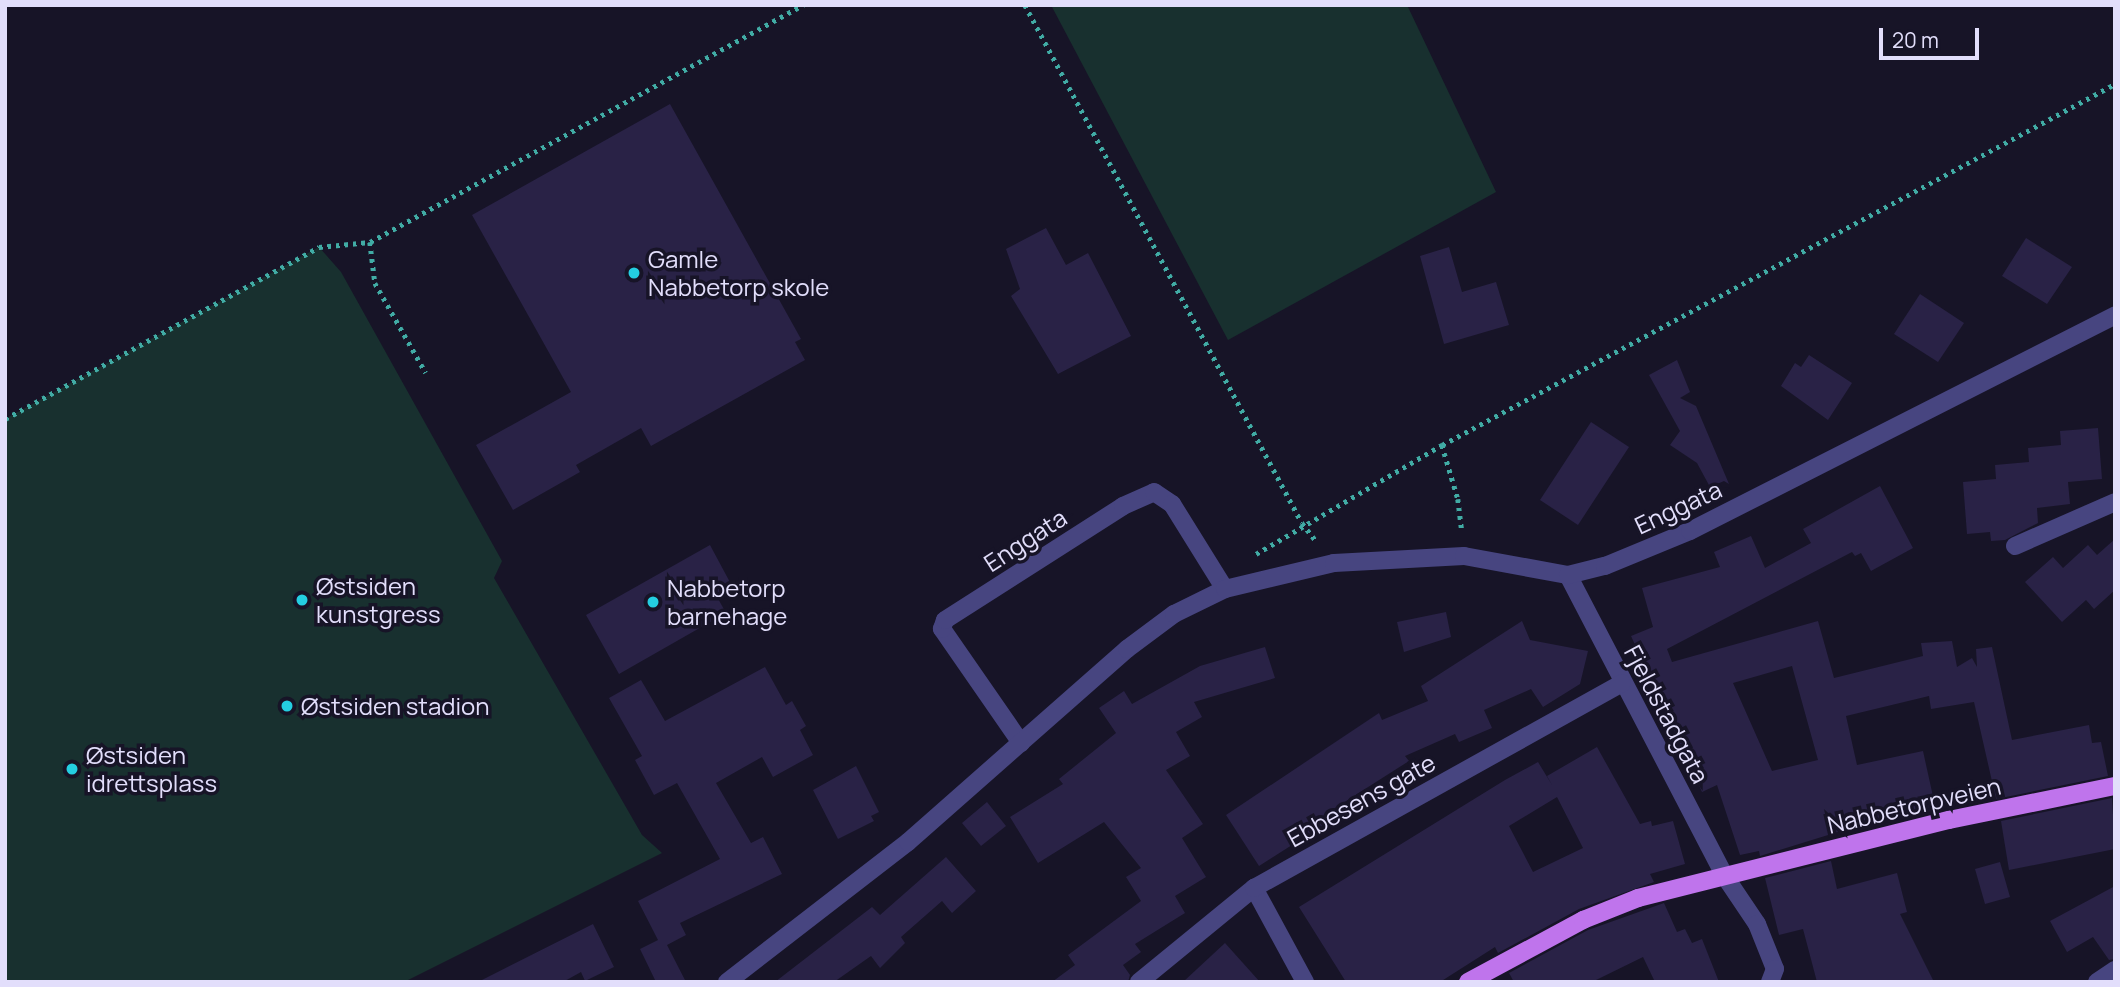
<!DOCTYPE html>
<meta charset="utf-8">
<style>
body{margin:0}
#map{position:relative;width:2120px;height:987px;overflow:hidden;background:#171427;font-family:Manrope,sans-serif}
div>[style]{position:absolute}
.green>*{inset:0;background:#18302f}
.building>*{inset:0;background:#292246}
.path>*{height:4.5px;margin-top:-2.25px;transform-origin:0;background:repeating-linear-gradient(90deg,#41aca5 0 3.5px,transparent 0 8.5px)}
.minor>*{height:18px;margin:-9px;padding:0 9px;transform-origin:9px;border-radius:9px;background:#474580}
.major>*{height:18px;margin:-9px;padding:0 9px;transform-origin:9px;border-radius:9px;background:#bf74ec}
.dots>*{width:19px;height:19px;translate:-50% -50%;box-sizing:border-box;border:4px solid #171427;border-radius:50%}
span{translate:-50% -50%;white-space:nowrap;text-align:center;line-height:1.15;-webkit-text-stroke:7px #171427;paint-order:stroke}
.poi-label{font-size:24px;color:#e2defb}
.left{translate:0 -50%;text-align:left}
.street-label{font-size:24px;color:#e2defb}
.frame{position:absolute;inset:0;border:7px solid #e2defb;pointer-events:none}
.scale{position:absolute;left:1879px;top:28px;width:100px;height:32px;box-sizing:border-box;border:4px solid #e2defb;border-top:0;padding-left:9px;font-size:21px;line-height:24px;white-space:nowrap;color:#e2defb;-webkit-text-stroke:5px #171427;paint-order:stroke}
</style>
<div id="map">
<div class="green">
<i style="clip-path:polygon(1051px 5px,1407px 5px,1496px 192px,1228px 340px)"></i>
<i style="clip-path:polygon(319px 247px,341px 272px,502px 561px,494px 578px,642px 835px,662px 853px,404px 982px,5px 982px,5px 419px)"></i>
</div>
<div class="building">
<i style="clip-path:polygon(670px 104px,801px 339px,795px 342px,805px 360px,651px 446px,641px 428px,576px 465px,580px 472px,513px 510px,476px 445px,571px 392px,472px 215px)"></i>
<i style="clip-path:polygon(1046px 228px,1066px 265px,1088px 253px,1131px 336px,1058px 374px,1011px 296px,1020px 289px,1006px 249px)"></i>
<i style="clip-path:polygon(2026px 238px,2072px 267px,2047px 304px,2002px 276px)"></i>
<i style="clip-path:polygon(1449px 247px,1462px 292px,1496px 282px,1509px 325px,1444px 344px,1420px 256px)"></i>
<i style="clip-path:polygon(1920px 294px,1964px 323px,1938px 362px,1894px 334px)"></i>
<i style="clip-path:polygon(1809px 355px,1852px 383px,1828px 420px,1781px 386px,1795px 363px,1801px 367px)"></i>
<i style="clip-path:polygon(1677px 360px,1690px 392px,1680px 398px,1696px 406px,1729px 484px,1724px 481px,1710px 487px,1697px 463px,1670px 445px,1680px 431px,1649px 375px)"></i>
<i style="clip-path:polygon(1591px 422px,1629px 447px,1578px 525px,1540px 500px)"></i>
<i style="clip-path:polygon(2098px 428px,2102px 479px,2068px 482px,2070px 504px,2037px 508px,2038px 523px,2005px 540px,1991px 541px,1990px 532px,1967px 534px,1963px 482px,1996px 479px,1995px 465px,2029px 462px,2028px 448px,2061px 445px,2060px 431px)"></i>
<i style="clip-path:polygon(evenodd,1880px 486px,1913px 548px,1871px 571px,1861px 553px,1855px 556px,1852px 552px,1667px 649px,1672px 662px,1818px 621px,1834px 678px,1923px 656px,1921px 643px,1952px 641px,1957px 667px,1972px 658px,1977px 667px,1976px 649px,1992px 647px,2012px 740px,2089px 725px,2092px 743px,2101px 742px,2108px 776px,1996px 799px,1974px 702px,1931px 709px,1929px 696px,1846px 716px,1857px 765px,1923px 751px,1936px 810px,1854px 827px,1760px 856px,1759px 851px,1740px 855px,1717px 785px,1702px 792px,1631px 636px,1653px 627px,1642px 588px,1720px 567px,1714px 552px,1751px 536px,1765px 568px,1811px 543px,1803px 529px,1880px 486px,1792px 666px,1818px 760px,1772px 771px,1733px 683px,1792px 666px)"></i>
<i style="clip-path:polygon(2115px 539px,2115px 590px,2094px 609px,2086px 600px,2062px 622px,2025px 582px,2053px 557px,2063px 568px,2088px 545px,2097px 555px)"></i>
<i style="clip-path:polygon(710px 545px,732px 586px,716px 595px,726px 613px,619px 674px,586px 615px)"></i>
<i style="clip-path:polygon(1446px 612px,1451px 637px,1404px 652px,1397px 622px)"></i>
<i style="clip-path:polygon(1522px 621px,1530px 640px,1588px 651px,1580px 684px,1543px 707px,1531px 689px,1484px 710px,1492px 728px,1459px 742px,1455px 734px,1405px 756px,1409px 761px,1332px 810px,1336px 817px,1259px 866px,1226px 815px,1379px 713px,1382px 720px,1428px 701px,1421px 686px)"></i>
<i style="clip-path:polygon(1265px 647px,1275px 678px,1194px 702px,1202px 717px,1176px 732px,1190px 756px,1166px 770px,1203px 824px,1182px 838px,1206px 877px,1175px 896px,1185px 913px,1135px 944px,1141px 952px,1123px 965px,1130px 975px,1128px 982px,1052px 982px,1075px 965px,1068px 955px,1141px 901px,1126px 877px,1141px 868px,1104px 822px,1038px 863px,1010px 817px,1063px 784px,1059px 779px,1116px 733px,1099px 708px,1124px 691px,1132px 704px,1200px 666px)"></i>
<i style="clip-path:polygon(765px 667px,786px 705px,792px 701px,806px 726px,800px 730px,813px 755px,773px 777px,762px 757px,716px 783px,751px 843px,763px 837px,782px 874px,680px 923px,686px 935px,667px 945px,686px 982px,656px 982px,640px 949px,658px 940px,638px 901px,720px 859px,677px 783px,654px 795px,635px 760px,642px 756px,609px 698px,641px 680px,665px 721px)"></i>
<i style="clip-path:polygon(evenodd,1597px 747px,1640px 824px,1651px 821px,1652px 826px,1673px 821px,1685px 864px,1650px 874px,1654px 882px,1579px 909px,1498px 953px,1495px 947px,1440px 982px,1346px 982px,1299px 907px,1505px 780px,1538px 762px,1552px 785px,1547px 776px,1597px 747px,1557px 797px,1583px 848px,1533px 872px,1509px 826px,1557px 797px)"></i>
<i style="clip-path:polygon(856px 766px,879px 812px,871px 816px,874px 821px,838px 839px,813px 790px)"></i>
<i style="clip-path:polygon(2112px 798px,2115px 849px,2009px 870px,2001px 821px)"></i>
<i style="clip-path:polygon(987px 802px,1006px 826px,981px 846px,962px 823px)"></i>
<i style="clip-path:polygon(946px 857px,976px 891px,952px 913px,942px 901px,901px 937px,905px 943px,880px 968px,871px 956px,834px 982px,775px 982px,872px 907px,880px 915px)"></i>
<i style="clip-path:polygon(1831px 861px,1837px 889px,1897px 873px,1907px 912px,1900px 914px,1934px 982px,1817px 982px,1803px 929px,1779px 935px,1765px 878px)"></i>
<i style="clip-path:polygon(2000px 862px,2010px 897px,1985px 904px,1975px 869px)"></i>
<i style="clip-path:polygon(2115px 886px,2115px 959px,2109px 960px,2093px 937px,2067px 952px,2050px 921px)"></i>
<i style="clip-path:polygon(1664px 903px,1677px 932px,1685px 929px,1692px 943px,1702px 939px,1719px 982px,1655px 982px,1643px 957px,1592px 982px,1514px 982px,1509px 973px,1588px 930px)"></i>
<i style="clip-path:polygon(593px 924px,614px 967px,585px 981px,581px 972px,563px 982px,478px 982px)"></i>
<i style="clip-path:polygon(1225px 943px,1260px 982px,1183px 982px)"></i>
</div>
<div class="path">
<i style="left:1025px;top:5px;width:587px;rotate:61.86deg"></i>
<i style="left:1302px;top:523px;width:24px;rotate:52deg"></i>
<i style="left:370px;top:242px;width:41px;rotate:83deg"></i>
<i style="left:375px;top:283px;width:103px;rotate:60.5deg"></i>
<i style="left:5px;top:419px;width:358px;rotate:-28.7deg"></i>
<i style="left:319px;top:247px;width:51px;rotate:-5.6deg"></i>
<i style="left:370px;top:242px;width:494px;rotate:-28.7deg"></i>
<i style="left:1442px;top:445px;width:56px;rotate:73.5deg"></i>
<i style="left:1458px;top:499px;width:33px;rotate:83deg"></i>
<i style="left:1256px;top:554px;width:216px;rotate:-30.4deg"></i>
<i style="left:1442px;top:445px;width:764px;rotate:-28.21deg"></i>
</div>
<div class="minor">
<i style="left:2015px;top:546px;width:109px;rotate:-23.7deg"></i>
<i style="left:1568px;top:575px;width:338px;rotate:62.5deg"></i>
<i style="left:1724px;top:875px;width:59px;rotate:56deg"></i>
<i style="left:1757px;top:924px;width:48px;rotate:68.2deg"></i>
<i style="left:1775px;top:969px;width:14px;rotate:111deg"></i>
<i style="left:1021px;top:743px;width:139px;rotate:-124.7deg"></i>
<i style="left:942px;top:629px;width:9px;rotate:-72deg"></i>
<i style="left:945px;top:620px;width:211px;rotate:-32.6deg"></i>
<i style="left:1123px;top:506px;width:34px;rotate:-24deg"></i>
<i style="left:1154px;top:492px;width:22px;rotate:34deg"></i>
<i style="left:1172px;top:504px;width:100px;rotate:58.1deg"></i>
<i style="left:1254px;top:888px;width:107px;rotate:61.5deg"></i>
<i style="left:727px;top:982px;width:229px;rotate:-37.7deg"></i>
<i style="left:908px;top:842px;width:292px;rotate:-41.4deg"></i>
<i style="left:1127px;top:649px;width:59px;rotate:-36.7deg"></i>
<i style="left:1174px;top:614px;width:57px;rotate:-26.1deg"></i>
<i style="left:1225px;top:589px;width:112px;rotate:-13.4deg"></i>
<i style="left:1334px;top:563px;width:130px;rotate:-3.1deg"></i>
<i style="left:1464px;top:556px;width:106px;rotate:10.4deg"></i>
<i style="left:1568px;top:575px;width:38px;rotate:-14deg"></i>
<i style="left:1605px;top:566px;width:92px;rotate:-22.4deg"></i>
<i style="left:1690px;top:531px;width:477px;rotate:-26.9deg"></i>
<i style="left:1139px;top:982px;width:149px;rotate:-39.3deg"></i>
<i style="left:1254px;top:888px;width:421px;rotate:-29.1deg"></i>
<i style="left:2097px;top:982px;width:22px;rotate:-34deg"></i>
</div>
<div class="major">
<i style="left:1468px;top:982px;width:131px;rotate:-28.3deg"></i>
<i style="left:1583px;top:920px;width:59px;rotate:-21.8deg"></i>
<i style="left:1638px;top:898px;width:321px;rotate:-14.1deg"></i>
<i style="left:1949px;top:820px;width:169px;rotate:-11.6deg"></i>
</div>
<div class="dots">
<i style="left:634px;top:273px;background:#24cee1"></i>
<i style="left:302px;top:600px;background:#24cee1"></i>
<i style="left:653px;top:602px;background:#24cee1"></i>
<i style="left:287px;top:706px;background:#24cee1"></i>
<i style="left:72px;top:769px;background:#24cee1"></i>
</div>
<div class="poi-label">
<span class="left" style="left:648px;top:273px">Gamle<br>Nabbetorp skole</span>
<span class="left" style="left:316px;top:600px">Østsiden<br>kunstgress</span>
<span class="left" style="left:667px;top:602px">Nabbetorp<br>barnehage</span>
<span class="left" style="left:301px;top:706px">Østsiden stadion</span>
<span class="left" style="left:86px;top:769px">Østsiden<br>idrettsplass</span>
</div>
<div class="street-label">
<span style="left:1678px;top:507px;rotate:-25deg">Enggata</span>
<span style="left:1025px;top:540px;rotate:-33deg">Enggata</span>
<span style="left:1667px;top:714px;rotate:62deg">Fjeldstadgata</span>
<span style="left:1361px;top:800px;rotate:-29deg">Ebbesens gate</span>
<span style="left:1914px;top:805px;rotate:-13deg">Nabbetorpveien</span>
</div>
<div class="frame"></div>
<div class="scale">20 m</div>
</div>
